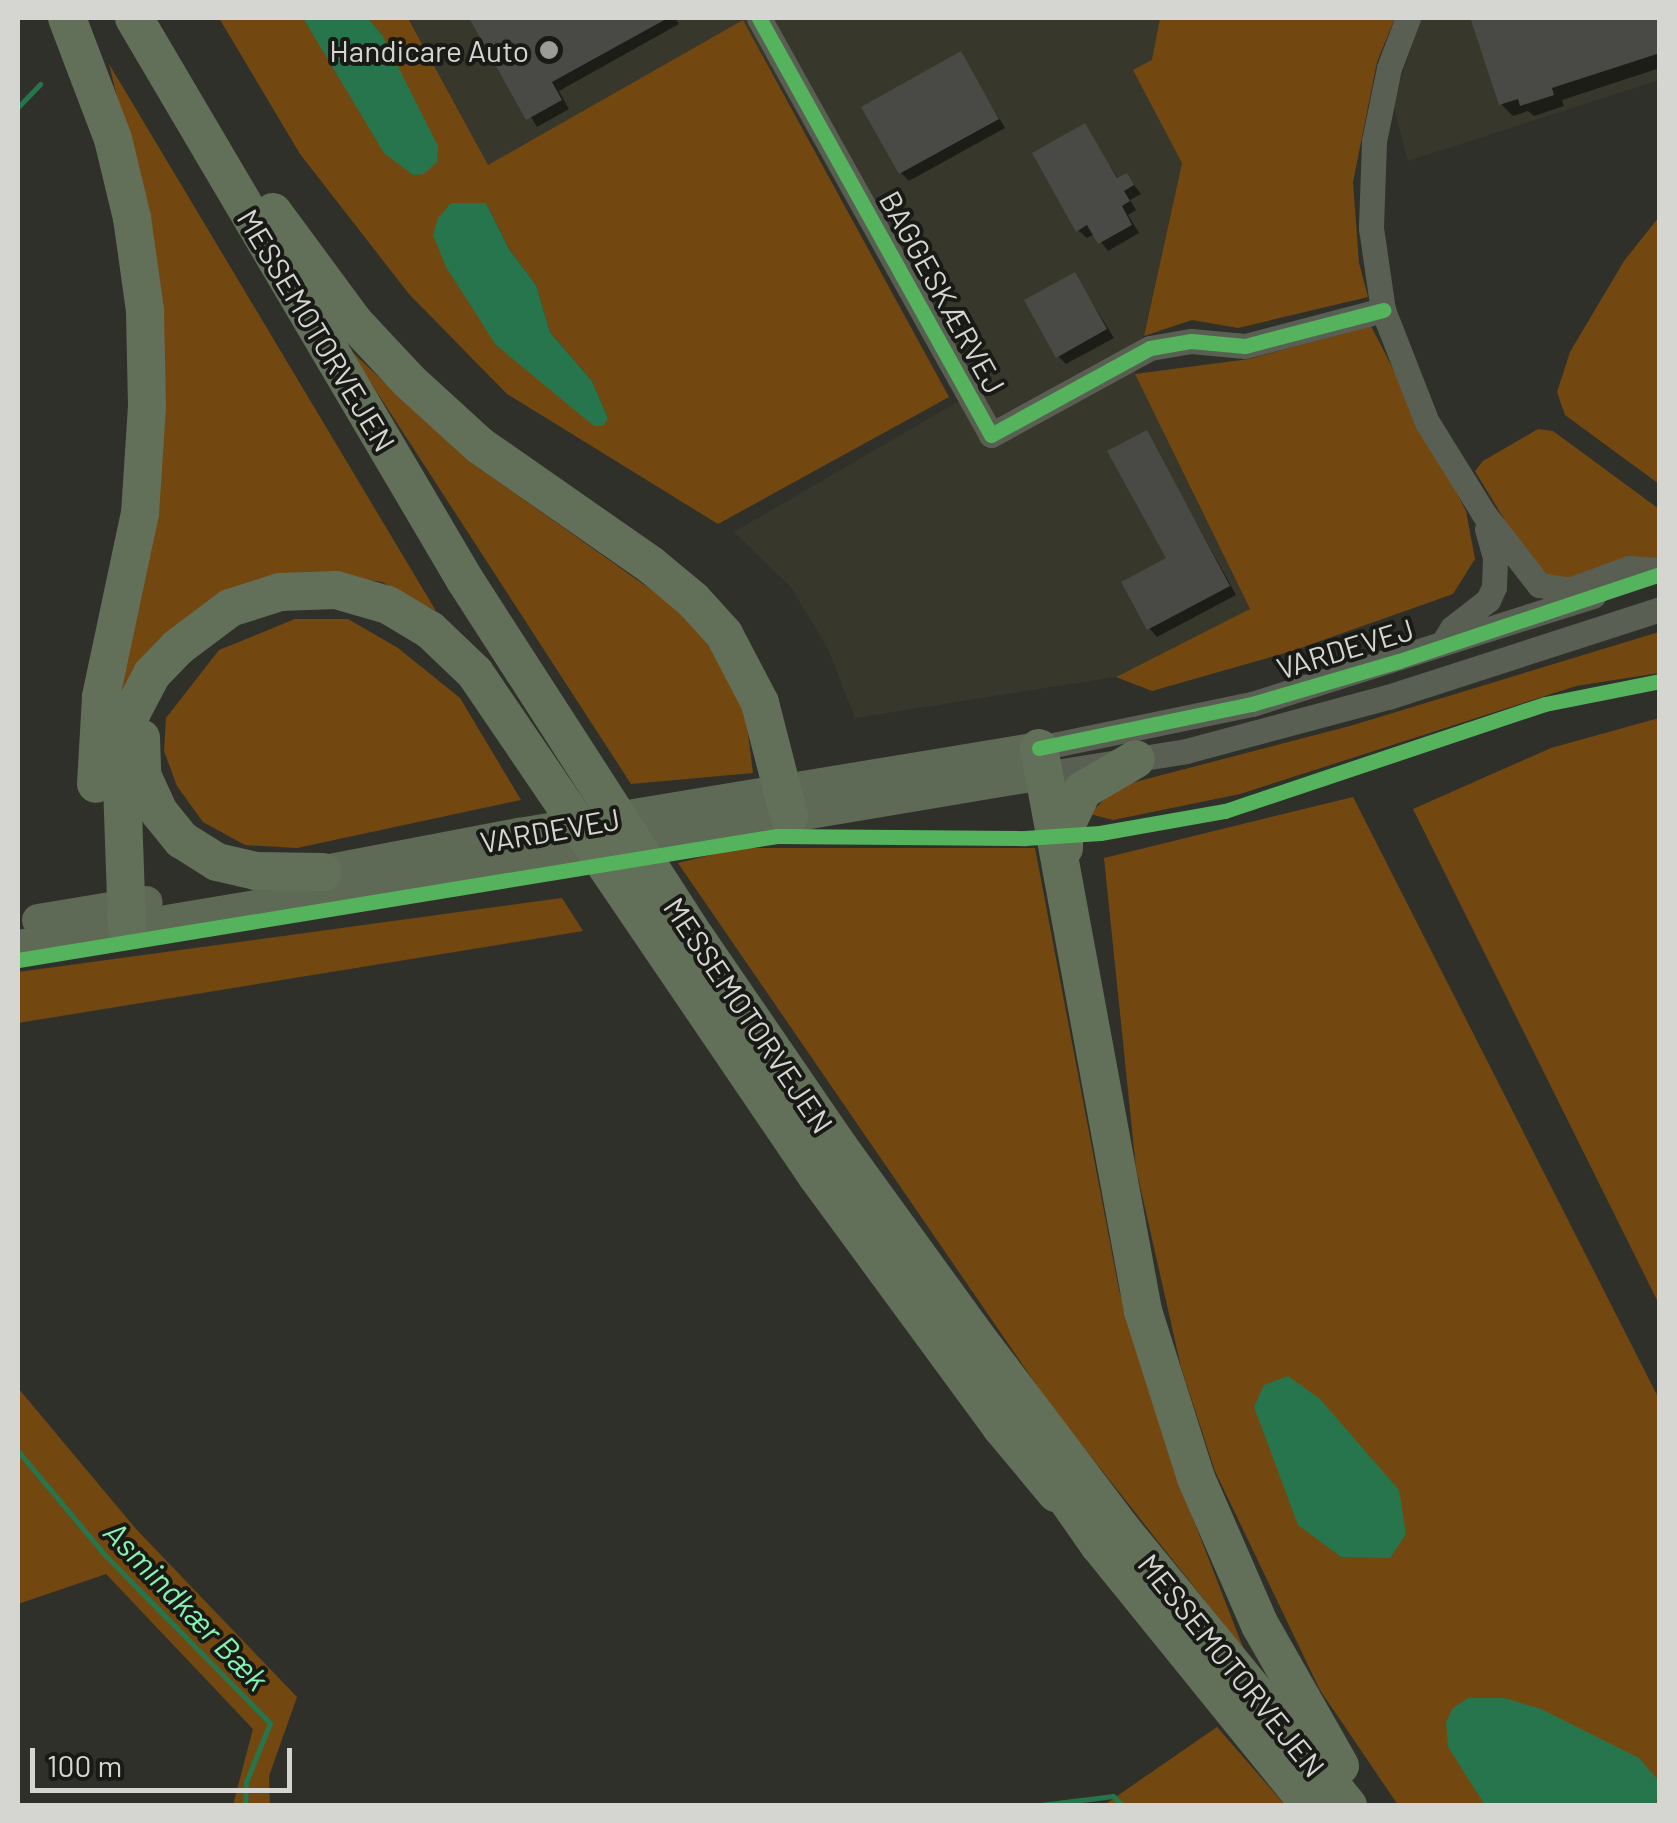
<!DOCTYPE html>
<meta charset="utf-8">
<style>
body{margin:0}
#map{position:relative;width:1677px;height:1823px;overflow:hidden;background:#30302b;font-family:Barlow,sans-serif}
div>[style]{position:absolute}
.built>*{inset:0;background:#37382b}
.green>*{inset:0;background:#734810}
.water>*{inset:0;background:#26754c}
.shadow>*{inset:0;background:#0007}
.stream>*{height:5px;margin:-2.5px;padding:0 2.5px;transform-origin:2.5px;border-radius:2.5px;background:#26754c}
.building>*{inset:0;background:#494945}
.minor>*{height:25px;margin:-12.5px;padding:0 12.5px;transform-origin:12.5px;border-radius:12.5px;background:#596053}
.major>*{height:32px;margin:-16px;padding:0 16px;transform-origin:16px;border-radius:16px;background:#5e6a56}
.highway>*{height:38px;margin:-19px;padding:0 19px;transform-origin:19px;border-radius:19px;background:#637059}
.cycleway>*{height:15px;margin:-7.5px;padding:0 7.5px;transform-origin:7.5px;border-radius:7.5px;background:#56b35d}
.dots>*{width:28px;height:28px;translate:-50% -50%;box-sizing:border-box;border:5px solid #191916;border-radius:50%}
span{translate:-50% -50%;white-space:nowrap;text-align:center;line-height:1.15;-webkit-text-stroke:8px #191916;paint-order:stroke}
.poi-label{font-size:30px;color:#d5d5d1}
.right{translate:-100% -50%;text-align:right}
.street-label{font-size:30px;color:#d5d5d1}
.water-label{font-size:32px;color:#84f4b3;font-style:italic}
.frame{position:absolute;inset:0;border:20px solid #d5d5d1;pointer-events:none}
.scale{position:absolute;left:30px;top:1748px;width:262px;height:45px;box-sizing:border-box;border:5px solid #d5d5d1;border-top:0;padding-left:12px;font-size:30px;line-height:35px;white-space:nowrap;color:#d5d5d1;-webkit-text-stroke:8px #191916;paint-order:stroke}
</style>
<div id="map">
<div class="built">
<i style="clip-path:polygon(409px 18px,1214px 18px,1135px 374px,1250px 610px,1115px 677px,855px 718px,828px 649px,791px 587px,734px 532px,959px 401px,743px 20px,488px 166px)"></i>
<i style="clip-path:polygon(1421px 18px,1659px 18px,1659px 80px,1408px 161px,1393px 103px)"></i>
</div>
<div class="green">
<i style="clip-path:polygon(evenodd,219px 18px,303px 18px,342px 79px,382px 35px,368px 18px,408px 18px,488px 165px,743px 20px,949px 397px,718px 524px,507px 394px,409px 294px,300px 154px,219px 18px,486px 203px,509px 249px,536px 285px,550px 332px,592px 381px,608px 418px,496px 345px,477px 310px,486px 203px)"></i>
<i style="clip-path:polygon(1160px 18px,1395px 18px,1377px 62px,1353px 182px,1359px 263px,1368px 297px,1238px 328px,1192px 320px,1144px 336px,1182px 163px,1133px 70px,1152px 60px)"></i>
<i style="clip-path:polygon(109px 64px,436px 611px,382px 582px,331px 574px,276px 574px,111px 742px,141px 196px)"></i>
<i style="clip-path:polygon(1659px 217px,1659px 484px,1565px 415px,1557px 392px,1570px 352px,1624px 261px)"></i>
<i style="clip-path:polygon(1371px 326px,1466px 511px,1475px 559px,1453px 594px,1292px 651px,1152px 691px,1116px 677px,1250px 609px,1135px 374px,1249px 359px)"></i>
<i style="clip-path:polygon(349px 349px,465px 458px,684px 613px,717px 651px,745px 709px,753px 773px,631px 784px)"></i>
<i style="clip-path:polygon(1538px 429px,1553px 431px,1659px 509px,1659px 559px,1575px 582px,1538px 575px,1475px 471px,1483px 461px)"></i>
<i style="clip-path:polygon(295px 619px,348px 619px,398px 648px,460px 698px,521px 800px,297px 848px,245px 845px,203px 822px,177px 786px,164px 751px,166px 718px,219px 650px)"></i>
<i style="clip-path:polygon(1659px 632px,1659px 673px,1576px 686px,1240px 794px,1113px 820px,1090px 814px,1116px 787px,1350px 726px)"></i>
<i style="clip-path:polygon(1659px 718px,1660px 718px,1659px 1304px,1413px 809px,1551px 748px)"></i>
<i style="clip-path:polygon(1353px 797px,1659px 1399px,1659px 1805px,1398px 1805px,1320px 1690px,1215px 1471px,1181px 1367px,1136px 1168px,1104px 858px)"></i>
<i style="clip-path:polygon(739px 848px,1035px 848px,1119px 1290px,1175px 1472px,1244px 1650px,1051px 1406px,678px 863px)"></i>
<i style="clip-path:polygon(562px 898px,583px 931px,18px 1023px,18px 972px)"></i>
<i style="clip-path:polygon(18px 1388px,136px 1529px,297px 1697px,269px 1776px,270px 1805px,233px 1805px,253px 1729px,106px 1574px,18px 1604px)"></i>
<i style="clip-path:polygon(1217px 1727px,1285px 1805px,1104px 1805px)"></i>
</div>
<div class="water">
<i style="clip-path:polygon(303px 18px,368px 18px,382px 35px,438px 146px,437px 162px,424px 174px,413px 175px,384px 153px)"></i>
<i style="clip-path:polygon(451px 203px,486px 203px,509px 249px,536px 285px,550px 332px,592px 381px,608px 418px,603px 426px,594px 426px,496px 345px,446px 267px,433px 235px,438px 218px)"></i>
<i style="clip-path:polygon(1288px 1376px,1320px 1399px,1399px 1490px,1406px 1534px,1390px 1558px,1341px 1557px,1298px 1525px,1254px 1407px,1264px 1385px)"></i>
<i style="clip-path:polygon(1468px 1698px,1504px 1698px,1541px 1709px,1639px 1758px,1659px 1781px,1656px 1805px,1485px 1805px,1448px 1747px,1446px 1722px,1453px 1708px)"></i>
</div>
<div class="shadow">
<i style="clip-path:polygon(472px 18px,675px 18px,679px 24px,559px 91px,569px 109px,537px 127px)"></i>
<i style="clip-path:polygon(1487px 18px,1660px 18px,1660px 68px,1562px 100px,1564px 106px,1534px 116px,1528px 111px,1513px 116px,1501px 104px,1474px 22px)"></i>
<i style="clip-path:polygon(961px 54px,1005px 128px,909px 181px,901px 173px)"></i>
<i style="clip-path:polygon(1085px 126px,1119px 180px,1127px 176px,1141px 194px,1130px 200px,1136px 210px,1128px 215px,1139px 233px,1108px 251px,1095px 234px,1087px 238px,1078px 230px)"></i>
<i style="clip-path:polygon(1075px 275px,1114px 338px,1066px 364px,1058px 356px)"></i>
<i style="clip-path:polygon(1147px 433px,1236px 595px,1157px 637px,1149px 628px,1170px 559px)"></i>
</div>
<div class="stream">
<i style="left:18px;top:107px;width:32px;rotate:-46deg"></i>
<i style="left:18px;top:1451px;width:134px;rotate:50.1deg"></i>
<i style="left:104px;top:1554px;width:237px;rotate:45.5deg"></i>
<i style="left:270px;top:1723px;width:64px;rotate:112.1deg"></i>
<i style="left:246px;top:1782px;width:24px;rotate:92deg"></i>
<i style="left:1032px;top:1806px;width:82px;rotate:-7deg"></i>
<i style="left:1113px;top:1796px;width:14px;rotate:45deg"></i>
</div>
<div class="building">
<i style="clip-path:polygon(469px 18px,668px 18px,552px 82px,562px 100px,526px 120px)"></i>
<i style="clip-path:polygon(1479px 18px,1660px 18px,1660px 53px,1552px 88px,1554px 95px,1520px 106px,1518px 99px,1499px 105px,1471px 20px)"></i>
<i style="clip-path:polygon(961px 51px,999px 119px,899px 174px,861px 107px)"></i>
<i style="clip-path:polygon(1085px 123px,1117px 178px,1127px 173px,1134px 185px,1124px 191px,1130px 201px,1122px 206px,1132px 225px,1098px 244px,1087px 225px,1076px 232px,1032px 153px)"></i>
<i style="clip-path:polygon(1075px 272px,1107px 329px,1056px 358px,1024px 300px)"></i>
<i style="clip-path:polygon(1147px 430px,1230px 586px,1147px 630px,1121px 582px,1166px 558px,1107px 451px)"></i>
</div>
<div class="minor">
<i style="left:759px;top:18px;width:477px;rotate:60.9deg"></i>
<i style="left:991px;top:435px;width:181px;rotate:-28.7deg"></i>
<i style="left:1150px;top:348px;width:42px;rotate:-9.7deg"></i>
<i style="left:1191px;top:341px;width:54px;rotate:5.3deg"></i>
<i style="left:1245px;top:346px;width:143px;rotate:-14.6deg"></i>
<i style="left:1408px;top:18px;width:53px;rotate:110.8deg"></i>
<i style="left:1389px;top:68px;width:75px;rotate:101.6deg"></i>
<i style="left:1374px;top:141px;width:87px;rotate:92deg"></i>
<i style="left:1371px;top:228px;width:83px;rotate:81.7deg"></i>
<i style="left:1383px;top:310px;width:120px;rotate:68.6deg"></i>
<i style="left:1427px;top:422px;width:108px;rotate:58.2deg"></i>
<i style="left:1484px;top:514px;width:90px;rotate:52.2deg"></i>
<i style="left:1539px;top:585px;width:30px;rotate:9deg"></i>
<i style="left:1569px;top:590px;width:64px;rotate:-20.1deg"></i>
<i style="left:1629px;top:568px;width:31px;rotate:4deg"></i>
<i style="left:1444px;top:641px;width:15px;rotate:-58deg"></i>
<i style="left:1452px;top:628px;width:46px;rotate:-37.9deg"></i>
<i style="left:1488px;top:600px;width:14px;rotate:-65deg"></i>
<i style="left:1494px;top:587px;width:30px;rotate:-88deg"></i>
<i style="left:1495px;top:557px;width:29px;rotate:-106deg"></i>
<i style="left:1039px;top:748px;width:217px;rotate:-11.7deg"></i>
<i style="left:1252px;top:704px;width:358px;rotate:-17.6deg"></i>
<i style="left:1043px;top:774px;width:145px;rotate:-9.1deg"></i>
<i style="left:1186px;top:751px;width:209px;rotate:-15deg"></i>
<i style="left:1388px;top:697px;width:286px;rotate:-17.9deg"></i>
</div>
<div class="major">
<i style="left:314px;top:873px;width:209px;rotate:-10.8deg"></i>
<i style="left:519px;top:834px;width:527px;rotate:-9.39deg"></i>
<i style="left:38px;top:920px;width:110px;rotate:-9.4deg"></i>
<i style="left:18px;top:946px;width:1039px;rotate:-9.53deg"></i>
</div>
<div class="highway">
<i style="left:67px;top:18px;width:129px;rotate:69.2deg"></i>
<i style="left:113px;top:139px;width:81px;rotate:76.5deg"></i>
<i style="left:132px;top:218px;width:94px;rotate:82deg"></i>
<i style="left:145px;top:311px;width:95px;rotate:88.8deg"></i>
<i style="left:147px;top:406px;width:107px;rotate:93.7deg"></i>
<i style="left:140px;top:513px;width:188px;rotate:102deg"></i>
<i style="left:101px;top:697px;width:87px;rotate:93.3deg"></i>
<i style="left:134px;top:18px;width:652px;rotate:59.5deg"></i>
<i style="left:465px;top:580px;width:426px;rotate:57.2deg"></i>
<i style="left:696px;top:938px;width:253px;rotate:55.6deg"></i>
<i style="left:839px;top:1147px;width:232px;rotate:54.1deg"></i>
<i style="left:975px;top:1335px;width:241px;rotate:52.9deg"></i>
<i style="left:1120px;top:1527px;width:360px;rotate:50.7deg"></i>
<i style="left:273px;top:212px;width:137px;rotate:53.6deg"></i>
<i style="left:354px;top:322px;width:79px;rotate:47deg"></i>
<i style="left:408px;top:380px;width:96px;rotate:42.5deg"></i>
<i style="left:479px;top:445px;width:210px;rotate:34.9deg"></i>
<i style="left:651px;top:565px;width:55px;rotate:39.8deg"></i>
<i style="left:693px;top:600px;width:46px;rotate:47.6deg"></i>
<i style="left:724px;top:634px;width:78px;rotate:62.4deg"></i>
<i style="left:760px;top:703px;width:117px;rotate:75.6deg"></i>
<i style="left:141px;top:738px;width:37px;rotate:88deg"></i>
<i style="left:142px;top:775px;width:41px;rotate:65.3deg"></i>
<i style="left:159px;top:812px;width:36px;rotate:51deg"></i>
<i style="left:182px;top:840px;width:41px;rotate:32.2deg"></i>
<i style="left:217px;top:862px;width:40px;rotate:13deg"></i>
<i style="left:256px;top:871px;width:67px;rotate:0.9deg"></i>
<i style="left:1039px;top:748px;width:573px;rotate:79.53deg"></i>
<i style="left:1143px;top:1311px;width:175px;rotate:72.4deg"></i>
<i style="left:1196px;top:1478px;width:160px;rotate:66.5deg"></i>
<i style="left:1260px;top:1625px;width:162px;rotate:60.4deg"></i>
<i style="left:1064px;top:848px;width:18px;rotate:-90deg"></i>
<i style="left:1064px;top:830px;width:44px;rotate:-64.6deg"></i>
<i style="left:1083px;top:790px;width:61px;rotate:-30.3deg"></i>
<i style="left:127px;top:927px;width:175px;rotate:-92deg"></i>
<i style="left:121px;top:752px;width:39px;rotate:-75deg"></i>
<i style="left:131px;top:714px;width:45px;rotate:-62.3deg"></i>
<i style="left:152px;top:674px;width:37px;rotate:-46deg"></i>
<i style="left:178px;top:647px;width:65px;rotate:-36.9deg"></i>
<i style="left:230px;top:608px;width:52px;rotate:-17.7deg"></i>
<i style="left:280px;top:592px;width:56px;rotate:-2deg"></i>
<i style="left:336px;top:590px;width:54px;rotate:16.1deg"></i>
<i style="left:388px;top:605px;width:49px;rotate:30.8deg"></i>
<i style="left:430px;top:630px;width:62px;rotate:43.7deg"></i>
<i style="left:475px;top:673px;width:607px;rotate:55.81deg"></i>
<i style="left:816px;top:1175px;width:313px;rotate:53.7deg"></i>
<i style="left:1001px;top:1427px;width:86px;rotate:50.2deg"></i>
<i style="left:1045px;top:1468px;width:94px;rotate:55deg"></i>
<i style="left:1099px;top:1545px;width:336px;rotate:51deg"></i>
</div>
<div class="cycleway">
<i style="left:759px;top:18px;width:477px;rotate:60.9deg"></i>
<i style="left:991px;top:435px;width:181px;rotate:-28.7deg"></i>
<i style="left:1150px;top:348px;width:42px;rotate:-9.7deg"></i>
<i style="left:1191px;top:341px;width:54px;rotate:5.3deg"></i>
<i style="left:1245px;top:346px;width:143px;rotate:-14.6deg"></i>
<i style="left:1039px;top:748px;width:217px;rotate:-11.7deg"></i>
<i style="left:1252px;top:704px;width:153px;rotate:-16.3deg"></i>
<i style="left:1399px;top:661px;width:275px;rotate:-18.4deg"></i>
<i style="left:18px;top:960px;width:769px;rotate:-9.28deg"></i>
<i style="left:777px;top:836px;width:248px;rotate:0.5deg"></i>
<i style="left:1025px;top:838px;width:75px;rotate:-3.8deg"></i>
<i style="left:1100px;top:833px;width:127px;rotate:-10deg"></i>
<i style="left:1225px;top:811px;width:337px;rotate:-18.5deg"></i>
<i style="left:1545px;top:704px;width:117px;rotate:-11.3deg"></i>
</div>
<div class="dots">
<i style="left:549px;top:50px;background:#9b9b97"></i>
</div>
<div class="poi-label">
<span class="right" style="left:529px;top:50px">Handicare Auto</span>
</div>
<div class="street-label">
<span style="left:943px;top:292px;rotate:61deg">BAGGESKÆRVEJ</span>
<span style="left:317px;top:330px;rotate:59deg">MESSEMOTORVEJEN</span>
<span style="left:1345px;top:648px;rotate:-17deg">VARDEVEJ</span>
<span style="left:550px;top:830px;rotate:-10deg">VARDEVEJ</span>
<span style="left:749px;top:1015px;rotate:56deg">MESSEMOTORVEJEN</span>
<span style="left:1232px;top:1665px;rotate:51deg">MESSEMOTORVEJEN</span>
</div>
<div class="water-label">
<span style="left:187px;top:1605px;rotate:46deg">Asmindkær Bæk</span>
</div>
<div class="frame"></div>
<div class="scale">100 m</div>
</div>
